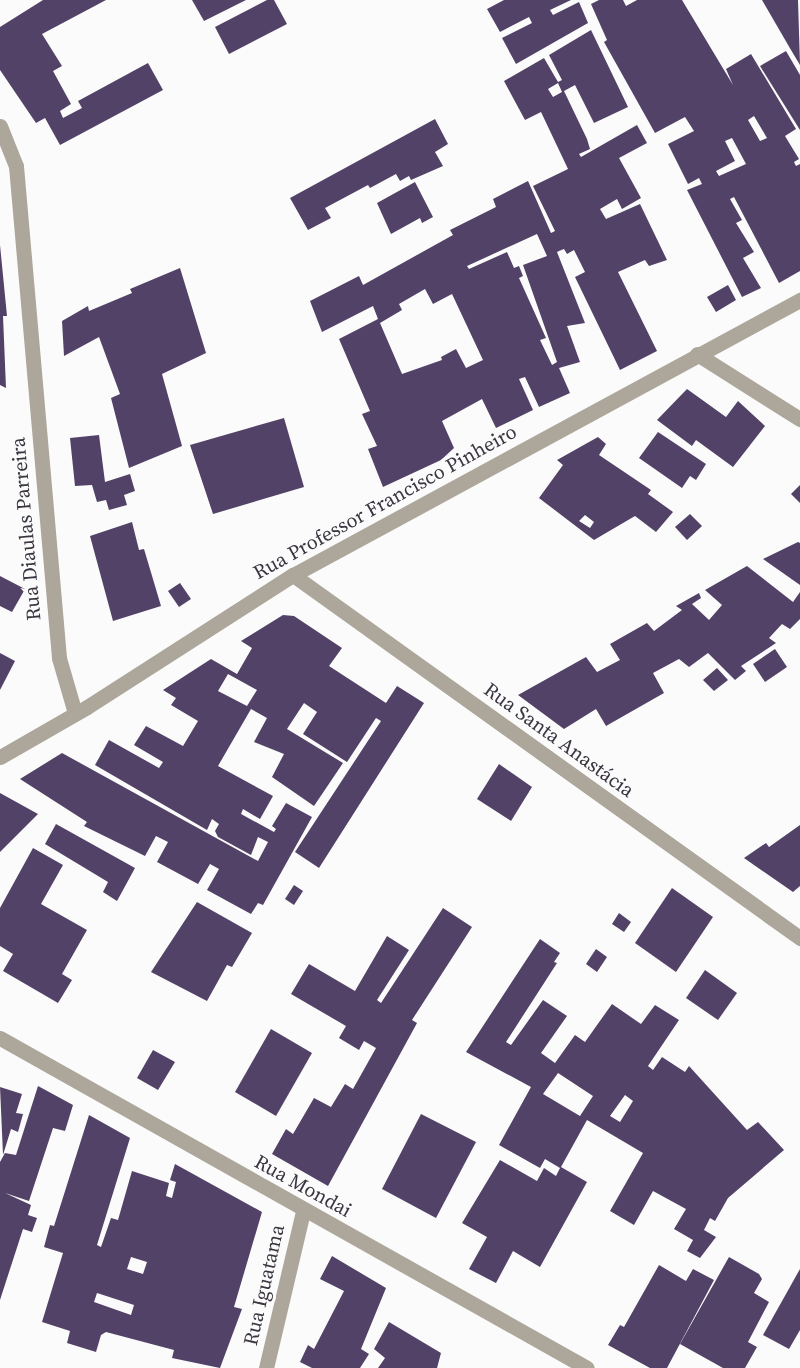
<!DOCTYPE html>
<meta charset="utf-8">
<style>
body{margin:0}
#map{position:relative;width:800px;height:1368px;overflow:hidden;background:#fbfbfb;font-family:"Source Serif 4",serif}
div>[style]{position:absolute}
.building>*{inset:0;background:#534267}
.minor>*{height:15px;margin:-7.5px;padding:0 7.5px;transform-origin:7.5px;border-radius:7.5px;background:#ada79b}
span{translate:-50% -50%;white-space:nowrap;text-align:center;line-height:1.15;-webkit-text-stroke:6px #fbfbfb;paint-order:stroke}
.street-label{font-size:20px;color:#3a3540}
</style>
<div id="map">
<div class="building">
<i style="clip-path:polygon(43px 0,106px 0,42px 34px,62px 66px,53px 71px,71px 104px,60px 111px,63px 118px,82px 108px,78px 101px,148px 63px,163px 90px,60px 145px,45px 118px,36px 123px,0 70px,0 27px)"></i>
<i style="clip-path:polygon(192px 0,246px 0,204px 21px)"></i>
<i style="clip-path:polygon(267px 0,274px 0,287px 24px,229px 54px,215px 27px)"></i>
<i style="clip-path:polygon(504px 0,571px 0,550px 10px,553px 15px,579px 2px,588px 23px,516px 64px,502px 38px,532px 23px,529px 17px,500px 32px,487px 9px)"></i>
<i style="clip-path:polygon(evenodd,599px 0,623px 0,626px 6px,637px 0,682px 0,733px 85px,726px 69px,751px 54px,796px 129px,785px 136px,799px 159px,794px 162px,796px 166px,800px 164px,800px 271px,779px 283px,734px 197px,730px 199px,742px 220px,736px 223px,754px 252px,743px 258px,761px 288px,742px 297px,687px 190px,702px 184px,699px 178px,688px 184px,668px 144px,694px 131px,685px 117px,655px 133px,604px 42px,607px 40px,591px 4px,599px 0,754px 116px,767px 138px,760px 141px,748px 120px,754px 116px,599px 0,732px 138px,746px 164px,719px 176px,716px 171px,735px 161px,725px 141px,732px 138px)"></i>
<i style="clip-path:polygon(762px 0,798px 0,800px 65px,791px 50px)"></i>
<i style="clip-path:polygon(evenodd,591px 30px,628px 107px,594px 123px,575px 85px,564px 91px,587px 139px,590px 149px,579px 154px,581px 157px,637px 125px,647px 143px,619px 158px,641px 198px,622px 209px,617px 199px,600px 209px,606px 219px,640px 204px,667px 260px,649px 266px,645px 260px,618px 272px,657px 351px,620px 370px,575px 277px,585px 272px,574px 250px,567px 254px,564px 249px,559px 251px,557px 252px,585px 323px,567px 326px,580px 362px,559px 368px,570px 393px,539px 407px,525px 377px,519px 379px,533px 410px,496px 428px,482px 399px,442px 421px,454px 448px,441px 460px,383px 487px,368px 449px,377px 446px,362px 414px,370px 411px,339px 339px,378px 319px,373px 306px,322px 332px,310px 301px,359px 276px,363px 285px,453px 235px,450px 230px,496px 207px,493px 199px,528px 181px,551px 233px,555px 231px,533px 186px,568px 169px,541px 112px,525px 120px,504px 81px,544px 58px,558px 82px,562px 80px,549px 55px,591px 30px,558px 83px,562px 92px,553px 97px,548px 89px,558px 83px,591px 30px,537px 234px,547px 256px,523px 265px,557px 362px,552px 365px,540px 340px,546px 338px,519px 278px,523px 276px,519px 266px,514px 268px,507px 252px,469px 269px,467px 266px,537px 234px,591px 30px,425px 289px,433px 304px,452px 294px,483px 360px,466px 368px,456px 349px,441px 357px,442px 360px,402px 374px,380px 323px,402px 310px,399px 304px,425px 289px)"></i>
<i style="clip-path:polygon(786px 51px,800px 75px,800px 130px,760px 66px)"></i>
<i style="clip-path:polygon(435px 119px,448px 144px,435px 152px,443px 166px,411px 180px,409px 176px,400px 181px,396px 174px,370px 188px,368px 185px,325px 208px,331px 218px,308px 230px,290px 198px)"></i>
<i style="clip-path:polygon(415px 182px,433px 217px,422px 223px,420px 218px,391px 234px,377px 203px)"></i>
<i style="clip-path:polygon(0 245px,7px 316px,3px 316px,6px 388px,0 385px)"></i>
<i style="clip-path:polygon(180px 268px,206px 353px,162px 374px,182px 446px,129px 468px,111px 398px,120px 394px,99px 337px,64px 356px,62px 321px,88px 306px,89px 311px,132px 293px,130px 289px)"></i>
<i style="clip-path:polygon(728px 285px,736px 300px,716px 312px,707px 297px)"></i>
<i style="clip-path:polygon(687px 389px,726px 417px,738px 401px,765px 426px,733px 467px,696px 440px,692px 446px,657px 420px)"></i>
<i style="clip-path:polygon(284px 418px,304px 487px,213px 514px,190px 445px)"></i>
<i style="clip-path:polygon(658px 432px,706px 464px,696px 480px,690px 476px,682px 488px,639px 458px)"></i>
<i style="clip-path:polygon(99px 435px,105px 482px,130px 474px,135px 491px,124px 495px,127px 505px,109px 510px,106px 500px,97px 502px,92px 485px,75px 486px,70px 438px)"></i>
<i style="clip-path:polygon(evenodd,598px 437px,606px 444px,599px 455px,651px 490px,648px 494px,673px 512px,656px 532px,635px 516px,594px 540px,539px 498px,563px 465px,557px 460px,598px 437px,585px 515px,594px 522px,590px 528px,579px 521px,585px 515px)"></i>
<i style="clip-path:polygon(800px 485px,800px 503px,791px 494px)"></i>
<i style="clip-path:polygon(690px 514px,702px 526px,687px 540px,675px 527px)"></i>
<i style="clip-path:polygon(132px 522px,139px 550px,144px 549px,161px 606px,113px 621px,90px 536px)"></i>
<i style="clip-path:polygon(798px 542px,800px 543px,800px 585px,763px 559px)"></i>
<i style="clip-path:polygon(747px 566px,793px 602px,800px 592px,800px 619px,790px 629px,782px 624px,769px 638px,776px 643px,741px 666px,746px 671px,735px 680px,708px 653px,689px 667px,679px 659px,653px 673px,664px 693px,606px 726px,596px 709px,564px 729px,518px 695px,586px 657px,597px 672px,620px 660px,610px 644px,647px 623px,654px 631px,682px 610px,676px 606px,699px 593px,701px 598px,692px 604px,709px 620px,722px 605px,705px 590px)"></i>
<i style="clip-path:polygon(0 576px,25px 589px,12px 612px,0 606px)"></i>
<i style="clip-path:polygon(180px 583px,191px 599px,179px 607px,168px 591px)"></i>
<i style="clip-path:polygon(evenodd,283px 615px,294px 616px,342px 648px,329px 666px,386px 703px,397px 686px,424px 703px,319px 868px,295px 852px,381px 721px,376px 718px,347px 762px,303px 734px,317px 712px,304px 703px,287px 729px,343px 763px,314px 806px,272px 777px,284px 754px,254px 742px,267px 718px,251px 709px,218px 766px,273px 796px,260px 819px,243px 809px,241px 814px,274px 832px,276px 829px,272px 826px,286px 803px,312px 817px,263px 905px,258px 903px,251px 914px,207px 890px,219px 869px,210px 864px,198px 884px,157px 862px,168px 842px,156px 836px,145px 856px,84px 826px,87px 822px,20px 779px,62px 753px,258px 861px,268px 842px,258px 837px,251px 855px,218px 837px,215px 831px,219px 824px,212px 819px,207px 830px,95px 765px,109px 740px,159px 768px,163px 762px,134px 745px,146px 726px,183px 746px,198px 721px,171px 705px,176px 698px,163px 690px,211px 659px,237px 674px,252px 648px,241px 641px,283px 615px,228px 674px,257px 690px,247px 706px,218px 691px,228px 674px)"></i>
<i style="clip-path:polygon(775px 649px,787px 667px,765px 682px,753px 664px)"></i>
<i style="clip-path:polygon(0 653px,15px 661px,0 690px)"></i>
<i style="clip-path:polygon(717px 668px,728px 680px,714px 691px,703px 680px)"></i>
<i style="clip-path:polygon(499px 764px,532px 787px,511px 821px,477px 799px)"></i>
<i style="clip-path:polygon(0 793px,38px 814px,0 852px)"></i>
<i style="clip-path:polygon(56px 824px,135px 868px,117px 901px,103px 892px,108px 882px,45px 844px)"></i>
<i style="clip-path:polygon(800px 825px,800px 886px,793px 892px,744px 858px,766px 843px,769px 847px)"></i>
<i style="clip-path:polygon(33px 848px,63px 865px,41px 904px,87px 930px,62px 974px,72px 980px,58px 1003px,3px 971px,13px 954px,0 946px,0 908px)"></i>
<i style="clip-path:polygon(294px 885px,303px 891px,294px 905px,285px 899px)"></i>
<i style="clip-path:polygon(672px 888px,713px 917px,676px 972px,635px 943px)"></i>
<i style="clip-path:polygon(197px 902px,252px 933px,232px 967px,227px 965px,207px 1001px,151px 972px)"></i>
<i style="clip-path:polygon(443px 908px,472px 927px,412px 1020px,417px 1023px,328px 1186px,272px 1154px,286px 1129px,293px 1134px,314px 1098px,331px 1107px,345px 1084px,353px 1089px,376px 1048px,364px 1041px,359px 1050px,339px 1038px,346px 1026px,291px 994px,309px 964px,355px 991px,387px 936px,409px 950px,377px 1000px,381px 1003px)"></i>
<i style="clip-path:polygon(619px 913px,631px 922px,624px 932px,612px 924px)"></i>
<i style="clip-path:polygon(evenodd,540px 939px,560px 953px,554px 962px,557px 963px,506px 1042px,511px 1045px,543px 1000px,567px 1016px,541px 1053px,555px 1063px,575px 1035px,585px 1042px,612px 1004px,641px 1024px,655px 1005px,679px 1020px,648px 1066px,653px 1070px,662px 1057px,685px 1072px,689px 1066px,747px 1130px,758px 1122px,784px 1150px,728px 1198px,715px 1221px,710px 1218px,704px 1230px,716px 1237px,700px 1258px,687px 1251px,693px 1240px,674px 1229px,686px 1209px,653px 1191px,634px 1225px,610px 1211px,643px 1153px,587px 1120px,561px 1167px,587px 1182px,540px 1267px,513px 1251px,496px 1283px,469px 1269px,487px 1237px,462px 1223px,500px 1160px,537px 1181px,544px 1168px,556px 1176px,560px 1168px,545px 1159px,540px 1168px,499px 1145px,531px 1087px,466px 1052px,540px 939px,558px 1073px,593px 1096px,580px 1116px,543px 1094px,558px 1073px,540px 939px,625px 1095px,633px 1101px,620px 1122px,610px 1116px,625px 1095px)"></i>
<i style="clip-path:polygon(596px 949px,607px 957px,597px 972px,586px 964px)"></i>
<i style="clip-path:polygon(705px 970px,737px 993px,718px 1020px,686px 998px)"></i>
<i style="clip-path:polygon(271px 1029px,312px 1053px,276px 1116px,235px 1092px)"></i>
<i style="clip-path:polygon(153px 1050px,175px 1062px,158px 1090px,137px 1078px)"></i>
<i style="clip-path:polygon(38px 1086px,73px 1105px,65px 1131px,53px 1128px,29px 1201px,5px 1193px,31px 1205px,28px 1215px,37px 1218px,32px 1232px,23px 1229px,0 1300px,0 1162px,5px 1153px,16px 1155px)"></i>
<i style="clip-path:polygon(0 1087px,22px 1094px,16px 1113px,23px 1114px,18px 1132px,11px 1129px,3px 1155px)"></i>
<i style="clip-path:polygon(421px 1114px,476px 1142px,436px 1218px,382px 1189px)"></i>
<i style="clip-path:polygon(evenodd,89px 1115px,130px 1138px,97px 1245px,101px 1247px,111px 1218px,118px 1220px,132px 1171px,169px 1183px,166px 1196px,172px 1198px,176px 1182px,170px 1180px,175px 1164px,262px 1212px,234px 1307px,242px 1309px,220px 1368px,172px 1358px,174px 1350px,106px 1332px,101px 1335px,96px 1352px,67px 1343px,70px 1331px,42px 1322px,63px 1253px,44px 1247px,50px 1225px,54px 1226px,89px 1115px,131px 1257px,147px 1262px,143px 1274px,127px 1269px,131px 1257px,89px 1115px,97px 1293px,134px 1305px,131px 1315px,94px 1302px,97px 1293px)"></i>
<i style="clip-path:polygon(332px 1256px,386px 1288px,361px 1349px,369px 1354px,360px 1368px,312px 1368px,300px 1362px,308px 1345px,314px 1349px,344px 1291px,320px 1279px)"></i>
<i style="clip-path:polygon(729px 1257px,759px 1274px,762px 1279px,754px 1293px,769px 1302px,748px 1342px,757px 1347px,745px 1368px,723px 1368px,680px 1344px)"></i>
<i style="clip-path:polygon(659px 1265px,686px 1281px,693px 1269px,714px 1280px,667px 1368px,650px 1368px,608px 1345px,620px 1325px,624px 1327px)"></i>
<i style="clip-path:polygon(800px 1269px,800px 1330px,789px 1349px,763px 1335px)"></i>
<i style="clip-path:polygon(389px 1322px,441px 1353px,437px 1368px,378px 1368px,385px 1358px,374px 1349px)"></i>
</div>
<div class="minor">
<i style="left:0;top:126px;width:43px;rotate:68.2deg"></i>
<i style="left:16px;top:166px;width:494px;rotate:85deg"></i>
<i style="left:59px;top:658px;width:57px;rotate:73.8deg"></i>
<i style="left:697px;top:354px;width:122px;rotate:32.3deg"></i>
<i style="left:293px;top:575px;width:624px;rotate:35.6deg"></i>
<i style="left:0;top:757px;width:100px;rotate:-29.9deg"></i>
<i style="left:87px;top:707px;width:245px;rotate:-32.7deg"></i>
<i style="left:293px;top:575px;width:577px;rotate:-28.48deg"></i>
<i style="left:0;top:1038px;width:673px;rotate:29.34deg"></i>
<i style="left:266px;top:1368px;width:161px;rotate:-76.7deg"></i>
</div>
<div class="street-label">
<span style="left:385px;top:502px;rotate:-29deg">Rua Professor Francisco Pinheiro</span>
<span style="left:26px;top:529px;rotate:-95deg">Rua Diaulas Parreira</span>
<span style="left:559px;top:740px;rotate:36deg">Rua Santa Anastácia</span>
<span style="left:303px;top:1186px;rotate:29deg">Rua Mondai</span>
<span style="left:264px;top:1285px;rotate:-77deg">Rua Iguatama</span>
</div>
</div>
